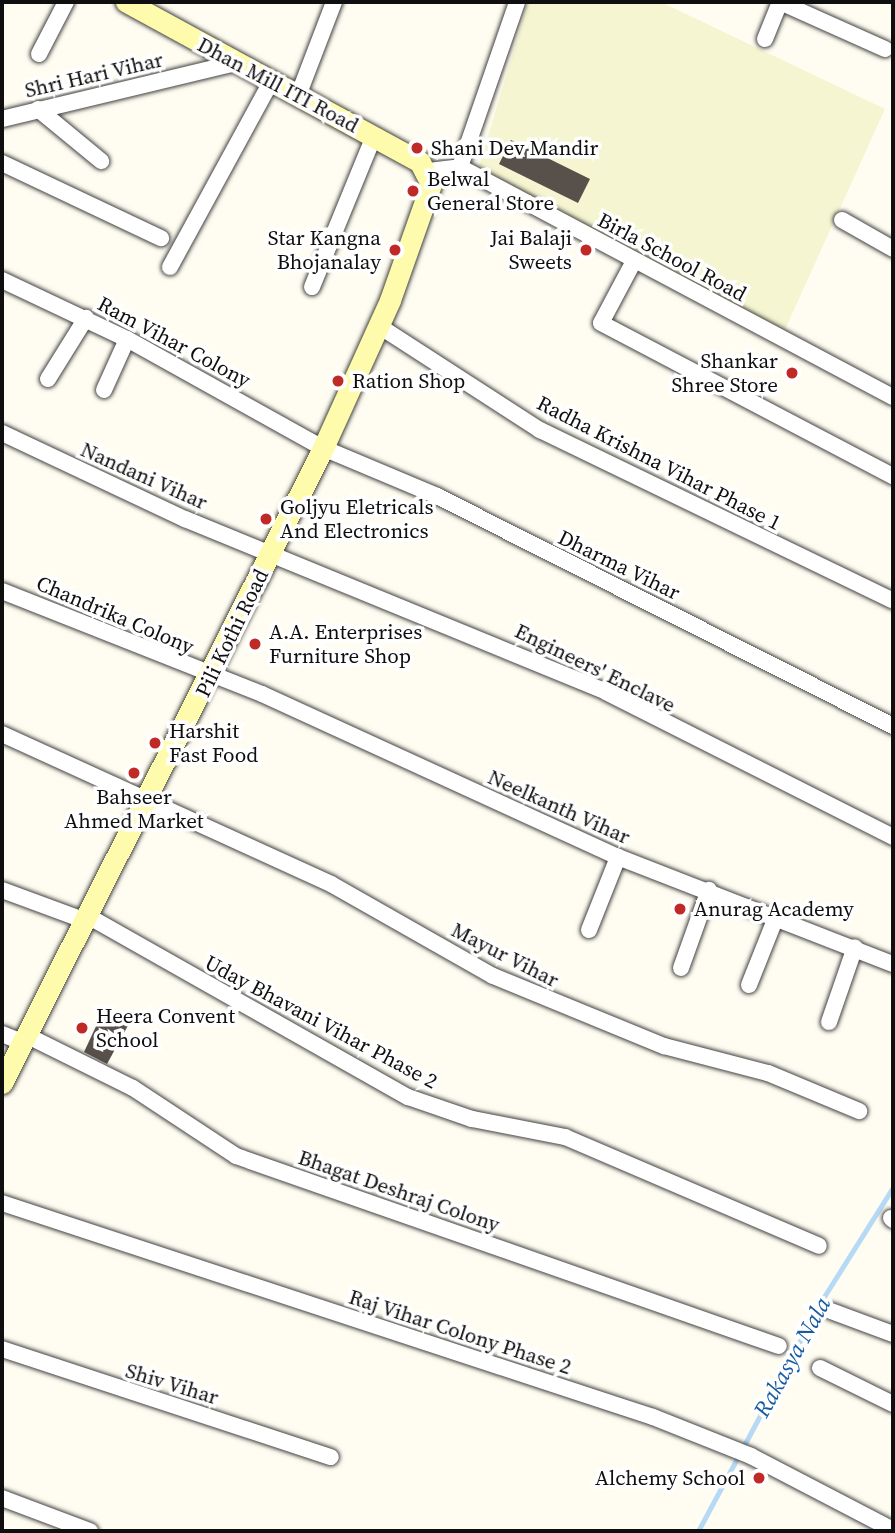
<!DOCTYPE html>
<style>
body{margin:0}
#map{position:relative;width:895px;height:1533px;overflow:hidden;background:#fffdf1;font-family:"Source Serif 4",serif}
div>[style]{position:absolute}
.farmland>*{inset:0;background:#f5f5d1}
.stream>*{height:5px;margin:-2.5px;padding:0 2.5px;transform-origin:2.5px;border-radius:2.5px;background:#b6daf6}
.building>*{inset:0;background:#58514b}
.roads{filter:drop-shadow(0 0 2px #424242) drop-shadow(0 0 2px #424242)}
.street>*{height:16px;margin:-8px;padding:0 8px;transform-origin:8px;border-radius:8px;background:#fff}
.secondary>*{height:21px;margin:-10.5px;padding:0 10.5px;transform-origin:10.5px;border-radius:10.5px;background:#fffbac}
.dots>*{width:19px;height:19px;translate:-50% -50%;box-sizing:border-box;border:4px solid #fff;border-radius:50%}
span{translate:-50% -50%;white-space:nowrap;text-align:center;line-height:1.15;-webkit-text-stroke:7px #fff;paint-order:stroke}
.street-label{font-size:21px;color:#0f0f0f}
.poi-label{font-size:21px;color:#0f0f0f}
.left{translate:0 -50%;text-align:left}
.right{translate:-100% -50%;text-align:right}
.water-label{font-size:23px;color:#175ba2;font-style:italic}
.frame{position:absolute;inset:0;border:4px solid #0f0f0f;pointer-events:none}
</style>
<div id="map">
<div class="farmland">
<i style="clip-path:polygon(528px 2px,661px 2px,885px 109px,783px 334px,479px 167px)"></i>
</div>
<div class="stream">
<i style="left:698px;top:1531px;width:259px;rotate:-61.8deg"></i>
<i style="left:820px;top:1303px;width:137px;rotate:-57.8deg"></i>
</div>
<div class="building">
<i style="clip-path:polygon(511px 140px,590px 179px,578px 203px,499px 164px)"></i>
<i style="clip-path:polygon(105px 1007px,131px 1020px,107px 1064px,84px 1052px)"></i>
</div>
<div class="roads">
<div class="street">
<i style="left:780px;top:2px;width:115px;rotate:24.1deg"></i>
<i style="left:765px;top:39px;width:40px;rotate:-68deg"></i>
<i style="left:39px;top:54px;width:59px;rotate:-62.6deg"></i>
<i style="left:298px;top:96px;width:101px;rotate:-69deg"></i>
<i style="left:38px;top:109px;width:82px;rotate:39.5deg"></i>
<i style="left:2px;top:119px;width:241px;rotate:-13.5deg"></i>
<i style="left:2px;top:163px;width:176px;rotate:25.3deg"></i>
<i style="left:460px;top:167px;width:175px;rotate:-70.9deg"></i>
<i style="left:429px;top:171px;width:31px;rotate:-7deg"></i>
<i style="left:460px;top:167px;width:490px;rotate:28deg"></i>
<i style="left:842px;top:220px;width:59px;rotate:29.6deg"></i>
<i style="left:634px;top:261px;width:70px;rotate:118deg"></i>
<i style="left:601px;top:323px;width:330px;rotate:27.7deg"></i>
<i style="left:170px;top:267px;width:211px;rotate:-61.4deg"></i>
<i style="left:2px;top:280px;width:138px;rotate:25.3deg"></i>
<i style="left:127px;top:339px;width:224px;rotate:29.1deg"></i>
<i style="left:323px;top:448px;width:124px;rotate:22.8deg"></i>
<i style="left:437px;top:496px;width:511px;rotate:26.77deg"></i>
<i style="left:312px;top:287px;width:163px;rotate:-67.7deg"></i>
<i style="left:379px;top:326px;width:192px;rotate:32.9deg"></i>
<i style="left:540px;top:430px;width:392px;rotate:25.8deg"></i>
<i style="left:48px;top:379px;width:72px;rotate:-58.1deg"></i>
<i style="left:104px;top:390px;width:56px;rotate:-65.7deg"></i>
<i style="left:2px;top:433px;width:202px;rotate:25.2deg"></i>
<i style="left:185px;top:519px;width:455px;rotate:22.3deg"></i>
<i style="left:606px;top:692px;width:322px;rotate:26.8deg"></i>
<i style="left:2px;top:591px;width:280px;rotate:21.6deg"></i>
<i style="left:262px;top:694px;width:392px;rotate:24.6deg"></i>
<i style="left:618px;top:857px;width:295px;rotate:21.3deg"></i>
<i style="left:2px;top:734px;width:362px;rotate:24.5deg"></i>
<i style="left:331px;top:884px;width:186px;rotate:29.6deg"></i>
<i style="left:493px;top:976px;width:185px;rotate:22.3deg"></i>
<i style="left:664px;top:1046px;width:107px;rotate:14.6deg"></i>
<i style="left:768px;top:1073px;width:99px;rotate:22.7deg"></i>
<i style="left:2px;top:890px;width:86px;rotate:20.3deg"></i>
<i style="left:86px;top:915px;width:370px;rotate:29.5deg"></i>
<i style="left:408px;top:1097px;width:68px;rotate:19deg"></i>
<i style="left:472px;top:1119px;width:95px;rotate:11deg"></i>
<i style="left:565px;top:1137px;width:276px;rotate:23.2deg"></i>
<i style="left:589px;top:930px;width:79px;rotate:-68.3deg"></i>
<i style="left:681px;top:968px;width:83px;rotate:-70.3deg"></i>
<i style="left:749px;top:985px;width:73px;rotate:-68.3deg"></i>
<i style="left:829px;top:1022px;width:79px;rotate:-70.9deg"></i>
<i style="left:2px;top:1034px;width:22px;rotate:22deg"></i>
<i style="left:26px;top:1035px;width:119px;rotate:26.4deg"></i>
<i style="left:133px;top:1088px;width:123px;rotate:33.4deg"></i>
<i style="left:236px;top:1156px;width:575px;rotate:19.29deg"></i>
<i style="left:2px;top:1203px;width:685px;rotate:18.2deg"></i>
<i style="left:653px;top:1417px;width:105px;rotate:21.7deg"></i>
<i style="left:751px;top:1456px;width:160px;rotate:27.5deg"></i>
<i style="left:891px;top:1218px;width:3px;rotate:45deg"></i>
<i style="left:831px;top:1311px;width:66px;rotate:20.4deg"></i>
<i style="left:2px;top:1349px;width:346px;rotate:18.2deg"></i>
<i style="left:820px;top:1368px;width:81px;rotate:26.3deg"></i>
<i style="left:2px;top:1498px;width:94px;rotate:20.6deg"></i>
</div>
<div class="secondary">
<i style="left:2px;top:1083px;width:712px;rotate:-63.18deg"></i>
<i style="left:323px;top:448px;width:162px;rotate:-65.6deg"></i>
<i style="left:390px;top:300px;width:123px;rotate:-70.5deg"></i>
<i style="left:431px;top:184px;width:25px;rotate:-117deg"></i>
<i style="left:420px;top:162px;width:335px;rotate:-151.4deg"></i>
</div>
</div>
<div class="dots">
<i style="left:417px;top:148px;background:#c02a26"></i>
<i style="left:413px;top:191px;background:#c02a26"></i>
<i style="left:395px;top:250px;background:#c02a26"></i>
<i style="left:586px;top:250px;background:#c02a26"></i>
<i style="left:792px;top:373px;background:#c02a26"></i>
<i style="left:338px;top:381px;background:#c02a26"></i>
<i style="left:266px;top:519px;background:#c02a26"></i>
<i style="left:255px;top:644px;background:#c02a26"></i>
<i style="left:155px;top:743px;background:#c02a26"></i>
<i style="left:134px;top:773px;background:#c02a26"></i>
<i style="left:680px;top:909px;background:#c02a26"></i>
<i style="left:82px;top:1028px;background:#c02a26"></i>
<i style="left:759px;top:1478px;background:#c02a26"></i>
</div>
<div class="street-label">
<span style="left:94px;top:75px;rotate:-13deg">Shri Hari Vihar</span>
<span style="left:278px;top:85px;rotate:28deg">Dhan Mill ITI Road</span>
<span style="left:672px;top:257px;rotate:28deg">Birla School Road</span>
<span style="left:174px;top:342px;rotate:28deg">Ram Vihar Colony</span>
<span style="left:659px;top:463px;rotate:27deg">Radha Krishna Vihar Phase 1</span>
<span style="left:144px;top:476px;rotate:24deg">Nandani Vihar</span>
<span style="left:619px;top:565px;rotate:26deg">Dharma Vihar</span>
<span style="left:115px;top:615px;rotate:23deg">Chandrika Colony</span>
<span style="left:232px;top:633px;rotate:-64deg">Pili Kothi Road</span>
<span style="left:595px;top:668px;rotate:26deg">Engineers' Enclave</span>
<span style="left:559px;top:807px;rotate:24deg">Neelkanth Vihar</span>
<span style="left:505px;top:955px;rotate:27deg">Mayur Vihar</span>
<span style="left:321px;top:1022px;rotate:28deg">Uday Bhavani Vihar Phase 2</span>
<span style="left:399px;top:1191px;rotate:19deg">Bhagat Deshraj Colony</span>
<span style="left:460px;top:1332px;rotate:18deg">Raj Vihar Colony Phase 2</span>
<span style="left:172px;top:1384px;rotate:17deg">Shiv Vihar</span>
</div>
<div class="poi-label">
<span class="left" style="left:431px;top:148px">Shani Dev Mandir</span>
<span class="left" style="left:427px;top:191px">Belwal<br>General Store</span>
<span class="right" style="left:381px;top:250px">Star Kangna<br>Bhojanalay</span>
<span class="right" style="left:572px;top:250px">Jai Balaji<br>Sweets</span>
<span class="right" style="left:778px;top:373px">Shankar<br>Shree Store</span>
<span class="left" style="left:352px;top:381px">Ration Shop</span>
<span class="left" style="left:280px;top:519px">Goljyu Eletricals<br>And Electronics</span>
<span class="left" style="left:269px;top:644px">A.A. Enterprises<br>Furniture Shop</span>
<span class="left" style="left:169px;top:743px">Harshit<br>Fast Food</span>
<span style="left:134px;top:809px">Bahseer<br>Ahmed Market</span>
<span class="left" style="left:694px;top:909px">Anurag Academy</span>
<span class="left" style="left:96px;top:1028px">Heera Convent<br>School</span>
<span class="right" style="left:745px;top:1478px">Alchemy School</span>
</div>
<div class="water-label">
<span style="left:792px;top:1357px;rotate:-61deg">Rakasya Nala</span>
</div>
<div class="frame"></div>
</div>
